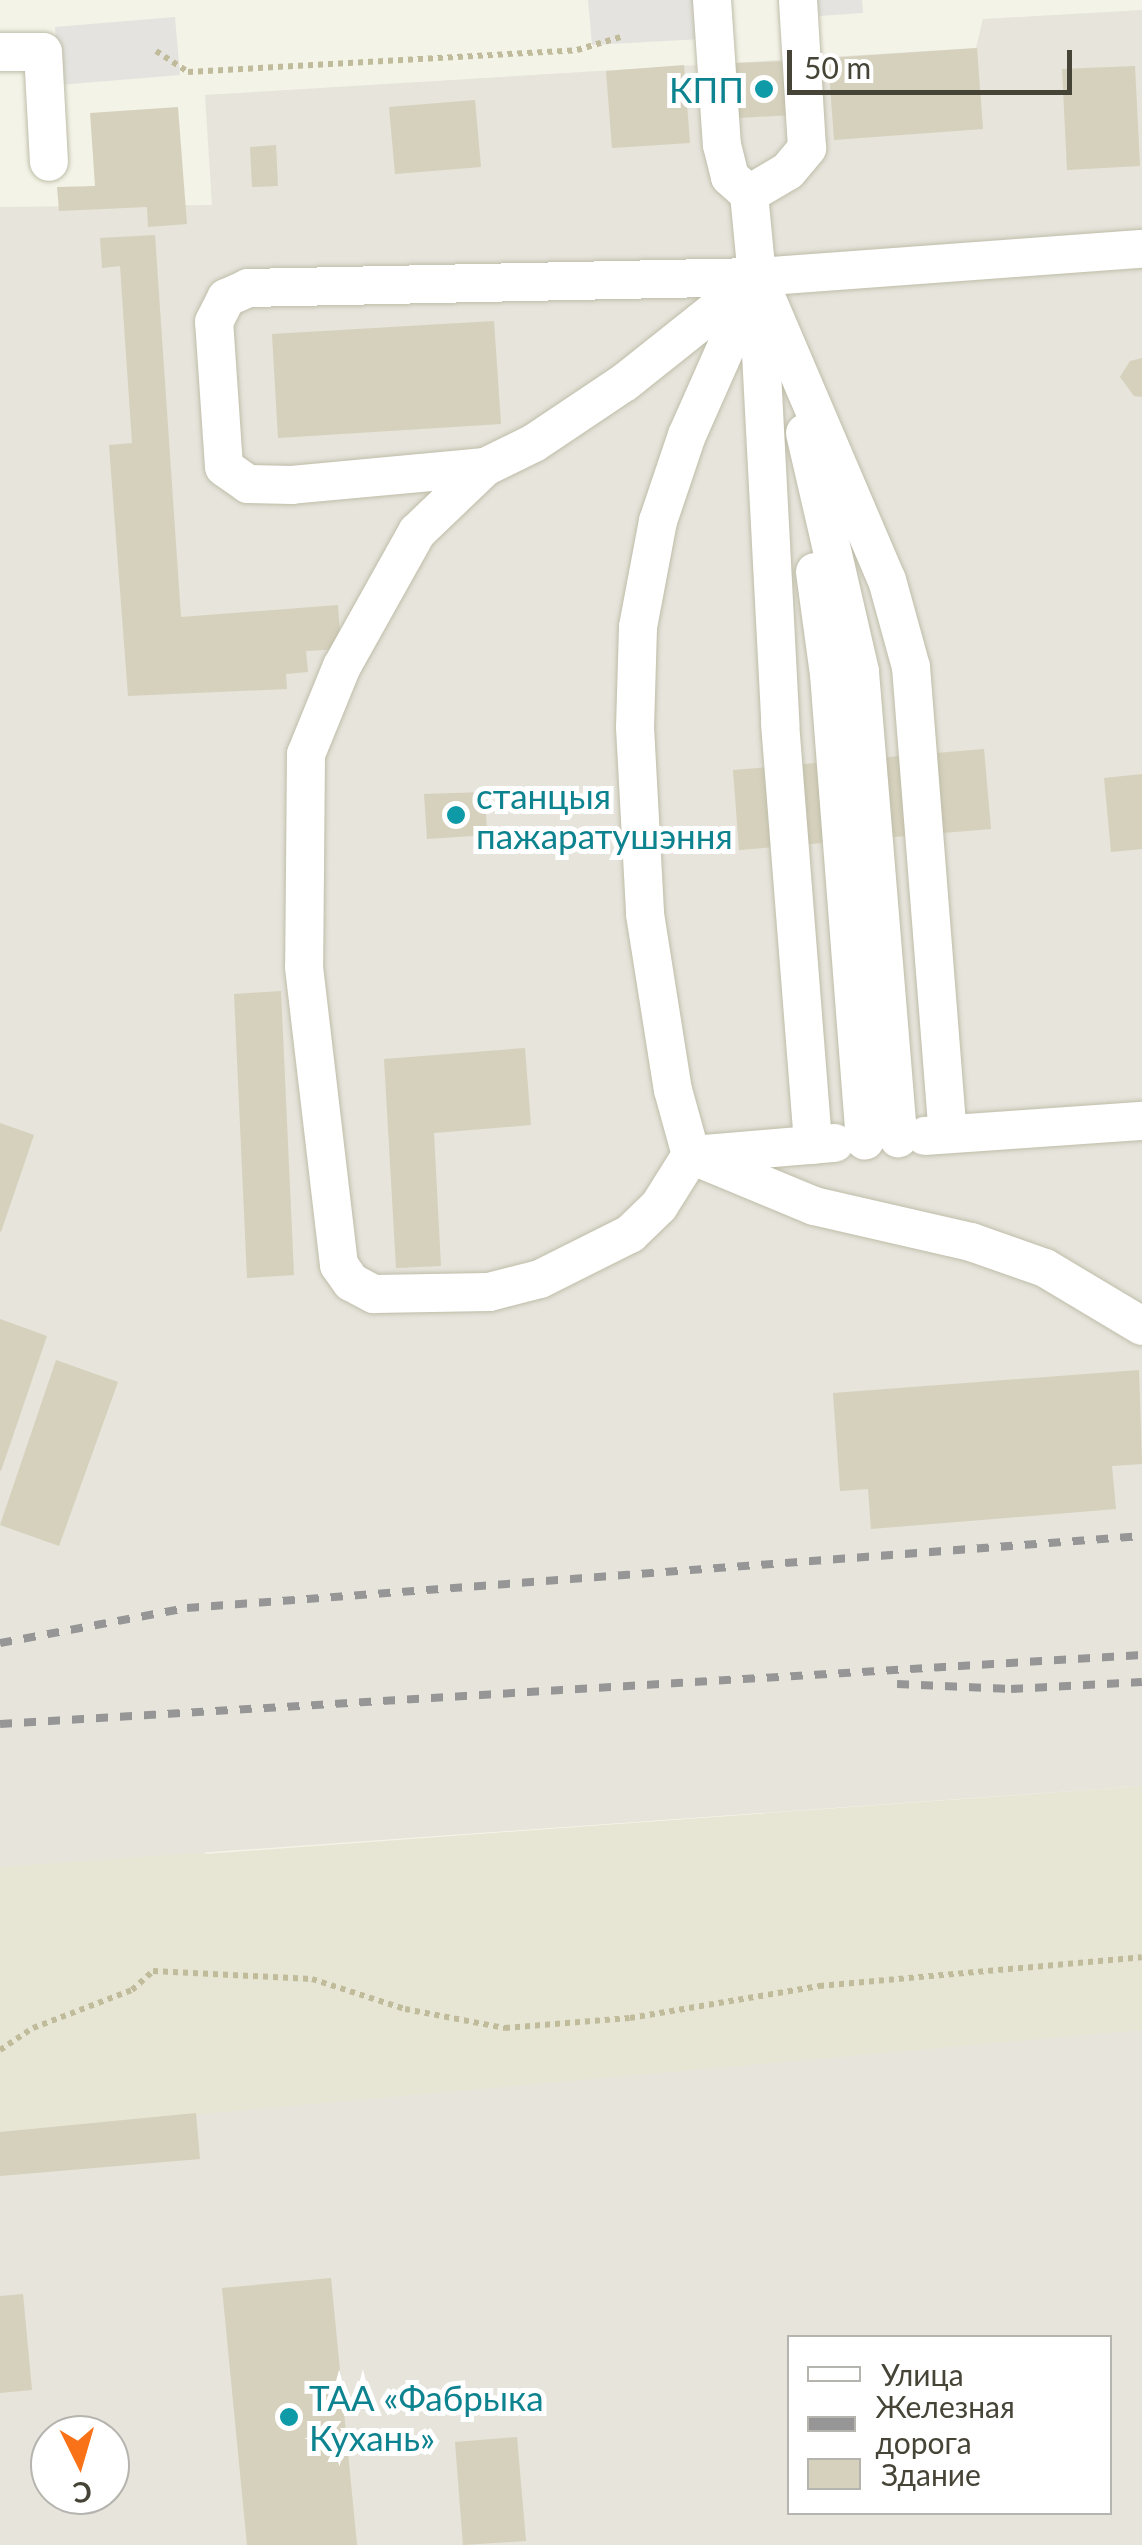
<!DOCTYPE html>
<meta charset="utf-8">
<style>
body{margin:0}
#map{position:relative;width:1142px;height:2545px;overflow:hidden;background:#f3f3e7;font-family:Lato,sans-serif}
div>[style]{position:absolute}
.residential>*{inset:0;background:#e7e6d5}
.industrial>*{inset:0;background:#e6e4db}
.parking>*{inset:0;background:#e4e3df}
.building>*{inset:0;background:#d5d1bc}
.path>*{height:6px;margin-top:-3px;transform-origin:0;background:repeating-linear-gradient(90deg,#c0bc9b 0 5px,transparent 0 10px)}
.roads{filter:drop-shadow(0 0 2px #bfbda9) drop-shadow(0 0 2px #bfbda9)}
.minor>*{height:38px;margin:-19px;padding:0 19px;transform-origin:19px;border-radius:19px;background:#fff}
.rail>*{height:8px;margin-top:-4px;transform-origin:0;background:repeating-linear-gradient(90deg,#969696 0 12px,transparent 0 24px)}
.dots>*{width:28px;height:28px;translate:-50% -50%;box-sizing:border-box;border:5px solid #fff;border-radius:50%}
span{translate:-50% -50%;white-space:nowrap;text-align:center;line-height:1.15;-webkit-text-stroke:10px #fff;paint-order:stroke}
.culture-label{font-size:35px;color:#0d838f}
.right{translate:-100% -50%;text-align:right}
.left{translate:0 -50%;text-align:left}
.legend{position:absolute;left:787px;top:2335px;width:325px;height:180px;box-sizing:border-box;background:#fff;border:2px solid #b5b4af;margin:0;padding:12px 18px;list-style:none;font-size:30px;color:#464436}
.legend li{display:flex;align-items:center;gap:20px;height:50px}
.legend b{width:50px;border:2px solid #b5b4af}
.north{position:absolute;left:30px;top:2415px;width:100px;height:100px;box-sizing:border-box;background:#fff;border:2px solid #b5b4af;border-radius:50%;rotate:175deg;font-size:28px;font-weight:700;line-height:40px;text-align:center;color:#464436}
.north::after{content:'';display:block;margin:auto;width:35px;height:45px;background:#f97218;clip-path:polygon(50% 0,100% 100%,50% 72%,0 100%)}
.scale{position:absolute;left:787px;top:50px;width:285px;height:45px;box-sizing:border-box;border:5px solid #464436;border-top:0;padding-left:12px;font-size:30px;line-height:35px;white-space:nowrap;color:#464436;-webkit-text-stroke:8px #fff;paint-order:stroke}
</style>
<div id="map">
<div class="residential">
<i style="clip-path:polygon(evenodd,0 207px,69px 211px,205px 1854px,1142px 1786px,1142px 2545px,0 2545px,0 207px,790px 2338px,1110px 2338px,1110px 2512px,790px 2512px,790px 2338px,0 207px,50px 2435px,110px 2435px,110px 2495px,50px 2495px,50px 2435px)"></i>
</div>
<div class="industrial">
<i style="clip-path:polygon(1142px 10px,1142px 1786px,0 1867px,0 207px,212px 205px,205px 95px,976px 48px,983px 19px)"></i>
<i style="clip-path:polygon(evenodd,1142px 2030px,1142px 2545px,0 2545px,0 2132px,1142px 2030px,790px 2338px,1110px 2338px,1110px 2512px,790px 2512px,790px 2338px,1142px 2030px,50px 2435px,110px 2435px,110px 2495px,50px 2495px,50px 2435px)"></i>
</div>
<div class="parking">
<i style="clip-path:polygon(588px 0,698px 0,702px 39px,592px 45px)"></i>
<i style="clip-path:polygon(817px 0,862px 0,863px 13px,819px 16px)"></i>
<i style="clip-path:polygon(175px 17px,180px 75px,59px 85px,55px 27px)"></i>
</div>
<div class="building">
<i style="clip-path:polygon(977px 48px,983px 129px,834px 140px,828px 58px)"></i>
<i style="clip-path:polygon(789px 61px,793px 115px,738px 118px,735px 63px)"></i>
<i style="clip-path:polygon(684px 65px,690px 143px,612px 148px,606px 71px)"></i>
<i style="clip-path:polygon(1135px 66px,1140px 166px,1067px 170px,1062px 69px)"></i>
<i style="clip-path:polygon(475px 100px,481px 167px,395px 174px,389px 107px)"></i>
<i style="clip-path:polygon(178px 107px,187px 224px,148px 227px,147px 207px,59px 211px,57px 187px,95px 186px,90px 113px)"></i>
<i style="clip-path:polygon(276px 145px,278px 186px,252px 187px,250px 147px)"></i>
<i style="clip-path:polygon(155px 235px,181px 617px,338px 605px,341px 649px,306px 651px,308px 672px,286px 674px,287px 689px,128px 696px,109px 445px,132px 443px,120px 266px,102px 268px,100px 238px)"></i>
<i style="clip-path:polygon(494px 321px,501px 424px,278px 438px,272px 334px)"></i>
<i style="clip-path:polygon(1142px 358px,1142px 397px,1134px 396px,1120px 377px,1130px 361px)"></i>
<i style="clip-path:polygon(984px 749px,991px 829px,739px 850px,733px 770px)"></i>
<i style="clip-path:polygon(1142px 774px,1142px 849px,1111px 852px,1104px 778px)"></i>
<i style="clip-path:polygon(485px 792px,487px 835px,427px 839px,424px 794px)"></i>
<i style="clip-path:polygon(281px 991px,294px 1275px,247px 1278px,234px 994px)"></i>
<i style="clip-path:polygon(525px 1048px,531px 1125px,434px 1133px,441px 1266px,396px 1268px,384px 1059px)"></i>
<i style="clip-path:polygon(0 1123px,34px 1135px,1px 1232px,0 1231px)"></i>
<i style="clip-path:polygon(0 1319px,47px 1336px,1px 1471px,0 1471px)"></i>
<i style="clip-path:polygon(56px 1360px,118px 1382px,59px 1546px,0 1525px)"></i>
<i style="clip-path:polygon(1139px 1370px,1142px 1464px,1112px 1466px,1116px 1509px,871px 1529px,868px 1489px,840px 1491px,833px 1393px)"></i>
<i style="clip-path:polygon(196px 2113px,200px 2159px,0 2176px,0 2132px)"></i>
<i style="clip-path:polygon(331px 2278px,357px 2545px,247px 2545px,222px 2288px)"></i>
<i style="clip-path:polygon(23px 2294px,32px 2390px,0 2393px,0 2296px)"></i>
<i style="clip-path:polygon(517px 2437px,526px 2541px,463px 2545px,455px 2442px)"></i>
</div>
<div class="path">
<i style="left:156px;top:51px;width:38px;rotate:33deg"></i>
<i style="left:188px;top:72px;width:390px;rotate:-3.2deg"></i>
<i style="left:577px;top:50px;width:46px;rotate:-16.5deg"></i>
<i style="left:0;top:2050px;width:40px;rotate:-34deg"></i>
<i style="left:33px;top:2028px;width:106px;rotate:-21deg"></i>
<i style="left:132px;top:1990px;width:28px;rotate:-42deg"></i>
<i style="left:153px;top:1971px;width:159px;rotate:2.9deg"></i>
<i style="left:312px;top:1979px;width:98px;rotate:17.9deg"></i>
<i style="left:405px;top:2009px;width:102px;rotate:10.8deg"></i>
<i style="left:505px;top:2028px;width:125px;rotate:-4.6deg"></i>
<i style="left:630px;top:2018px;width:192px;rotate:-9.6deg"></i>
<i style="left:819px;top:1986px;width:324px;rotate:-5.1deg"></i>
</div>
<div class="roads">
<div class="minor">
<i style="left:712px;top:0;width:145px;rotate:86.1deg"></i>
<i style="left:722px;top:145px;width:33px;rotate:76deg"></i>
<i style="left:730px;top:177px;width:25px;rotate:42deg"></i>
<i style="left:749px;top:194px;width:83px;rotate:84.5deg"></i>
<i style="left:757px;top:277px;width:447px;rotate:87deg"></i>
<i style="left:780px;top:723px;width:423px;rotate:85.5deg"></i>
<i style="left:0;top:52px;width:43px"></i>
<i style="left:43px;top:52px;width:110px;rotate:86.9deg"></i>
<i style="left:749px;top:194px;width:45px;rotate:-30.5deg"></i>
<i style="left:788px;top:171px;width:30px;rotate:-50deg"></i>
<i style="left:807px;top:148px;width:148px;rotate:-93.5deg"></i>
<i style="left:757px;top:277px;width:169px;rotate:141.5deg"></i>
<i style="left:625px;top:382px;width:110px;rotate:146.2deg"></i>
<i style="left:534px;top:443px;width:55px;rotate:153.9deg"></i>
<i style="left:485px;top:467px;width:194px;rotate:174.7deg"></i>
<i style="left:292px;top:485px;width:44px;rotate:-178.7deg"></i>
<i style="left:248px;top:484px;width:29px;rotate:-145deg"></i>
<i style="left:224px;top:467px;width:145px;rotate:-93.9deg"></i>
<i style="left:214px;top:322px;width:27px;rotate:-63deg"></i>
<i style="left:226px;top:298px;width:24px;rotate:-24deg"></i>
<i style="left:248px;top:288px;width:509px;rotate:-1.24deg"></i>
<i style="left:757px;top:277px;width:386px;rotate:-4.2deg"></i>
<i style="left:754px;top:284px;width:165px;rotate:113.9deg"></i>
<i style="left:687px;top:435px;width:91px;rotate:108.6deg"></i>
<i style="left:658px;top:521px;width:108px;rotate:100.7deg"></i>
<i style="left:638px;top:627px;width:100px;rotate:91.7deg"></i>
<i style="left:635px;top:727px;width:187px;rotate:86.9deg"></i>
<i style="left:645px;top:914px;width:178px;rotate:81deg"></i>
<i style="left:673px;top:1090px;width:67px;rotate:74.5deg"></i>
<i style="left:691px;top:1155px;width:133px;rotate:22.5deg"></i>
<i style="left:814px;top:1206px;width:161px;rotate:12.9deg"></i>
<i style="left:971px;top:1242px;width:78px;rotate:19.4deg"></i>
<i style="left:1045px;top:1268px;width:113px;rotate:30.9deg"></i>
<i style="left:766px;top:297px;width:308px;rotate:66.9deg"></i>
<i style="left:887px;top:580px;width:90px;rotate:74.6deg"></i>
<i style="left:911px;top:667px;width:468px;rotate:85.5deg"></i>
<i style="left:805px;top:433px;width:245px;rotate:77deg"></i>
<i style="left:860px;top:672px;width:468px;rotate:85.3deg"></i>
<i style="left:485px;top:467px;width:94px;rotate:136.3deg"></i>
<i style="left:417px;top:532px;width:154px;rotate:119.2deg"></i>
<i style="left:342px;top:666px;width:95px;rotate:112.2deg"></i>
<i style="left:306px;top:754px;width:213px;rotate:90.5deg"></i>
<i style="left:304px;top:967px;width:300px;rotate:83.3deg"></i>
<i style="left:339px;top:1265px;width:21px;rotate:55deg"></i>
<i style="left:351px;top:1282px;width:26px;rotate:28deg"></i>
<i style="left:374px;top:1294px;width:115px;rotate:-1deg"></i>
<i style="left:489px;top:1292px;width:53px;rotate:-14.3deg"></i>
<i style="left:540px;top:1279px;width:101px;rotate:-26.6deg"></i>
<i style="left:630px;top:1234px;width:40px;rotate:-44deg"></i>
<i style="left:659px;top:1206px;width:60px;rotate:-57.9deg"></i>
<i style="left:815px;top:572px;width:103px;rotate:82.2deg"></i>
<i style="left:829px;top:674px;width:468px;rotate:85.6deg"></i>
<i style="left:925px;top:1136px;width:218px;rotate:-4deg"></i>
<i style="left:691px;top:1155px;width:144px;rotate:-4.8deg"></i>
</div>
</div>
<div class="rail">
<i style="left:0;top:1643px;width:190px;rotate:-10.6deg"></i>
<i style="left:187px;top:1608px;width:958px;rotate:-4.31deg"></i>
<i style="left:897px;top:1684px;width:114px;rotate:2.5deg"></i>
<i style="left:1011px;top:1689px;width:131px;rotate:-3.1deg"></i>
<i style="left:0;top:1724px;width:1144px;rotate:-3.46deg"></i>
</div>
<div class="dots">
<i style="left:764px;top:89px;background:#0f9aa8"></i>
<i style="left:456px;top:815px;background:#0f9aa8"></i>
<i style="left:289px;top:2417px;background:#0f9aa8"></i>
</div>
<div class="culture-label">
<span class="right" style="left:744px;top:89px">КПП</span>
<span class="left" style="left:476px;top:815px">станцыя<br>пажаратушэння</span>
<span class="left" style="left:309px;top:2417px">ТАА «Фабрыка<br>Кухань»</span>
</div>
<ul class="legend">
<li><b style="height:12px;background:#fff"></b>Улица</li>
<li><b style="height:12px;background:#969696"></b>Железная дорога</li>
<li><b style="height:28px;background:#d5d1bc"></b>Здание</li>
</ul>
<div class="north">С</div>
<div class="scale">50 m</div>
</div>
